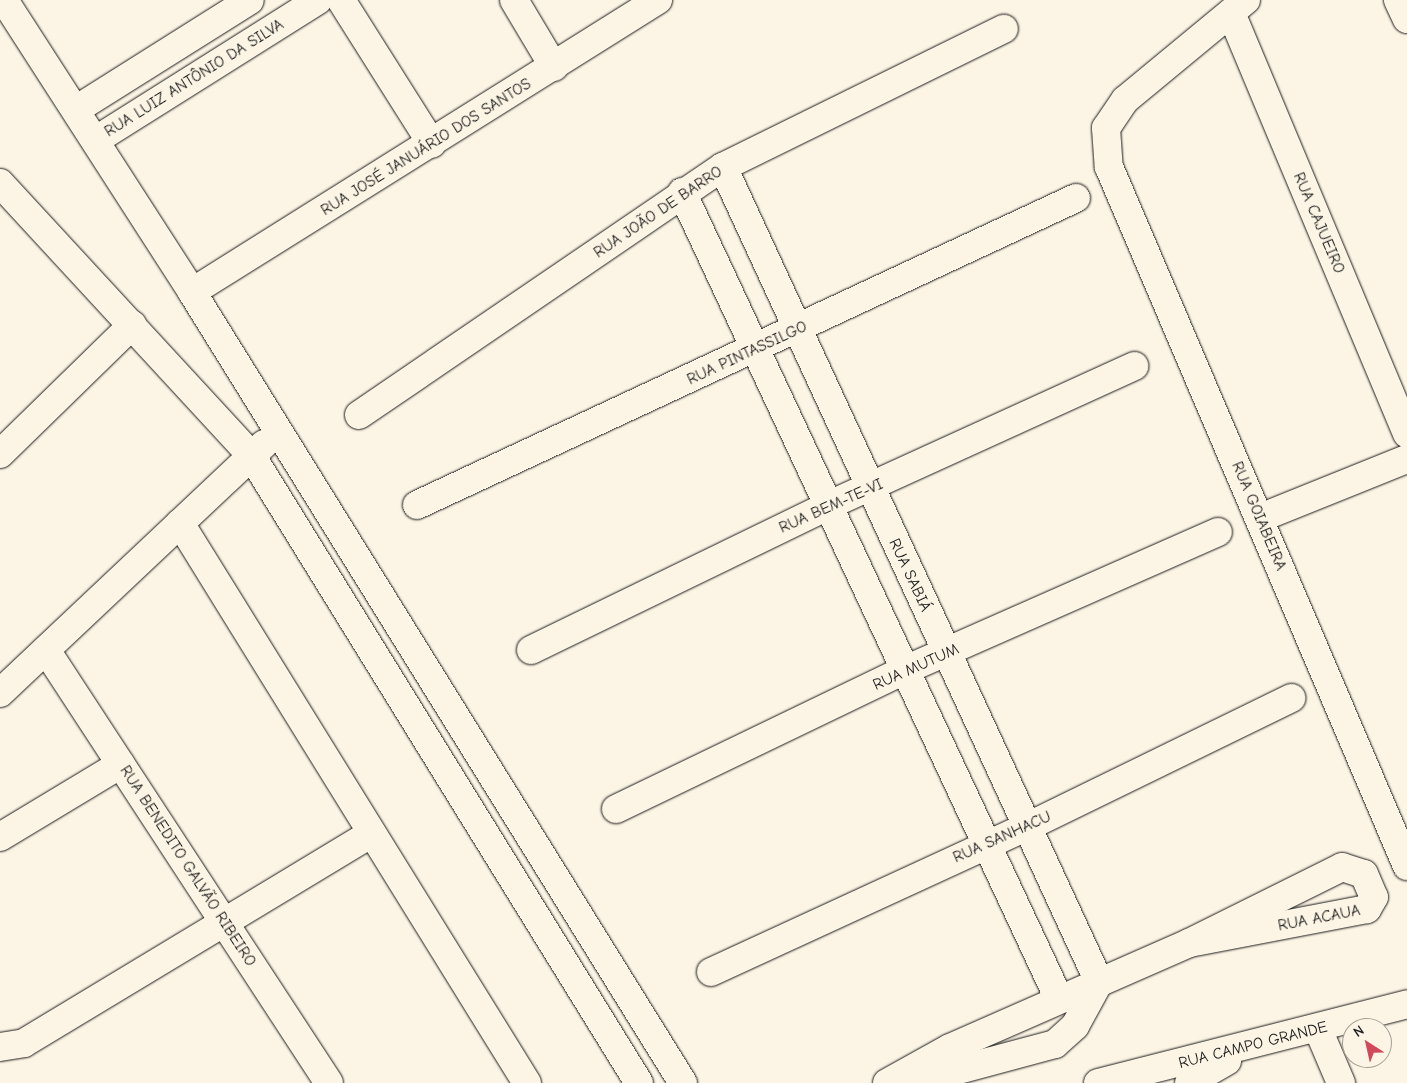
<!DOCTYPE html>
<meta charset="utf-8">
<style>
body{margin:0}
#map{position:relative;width:1407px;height:1083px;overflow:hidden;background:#fcf5e5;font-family:"Comic Neue",sans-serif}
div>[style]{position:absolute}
.roads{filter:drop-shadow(0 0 1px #1c1c1c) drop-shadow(0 0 1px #1c1c1c)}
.minor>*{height:28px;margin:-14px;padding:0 14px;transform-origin:14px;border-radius:14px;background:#fcf5e5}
span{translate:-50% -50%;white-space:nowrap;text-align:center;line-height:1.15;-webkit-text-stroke:4px #fcf5e5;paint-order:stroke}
.street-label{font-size:16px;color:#1c1c1c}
.north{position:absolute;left:1342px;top:1018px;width:50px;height:50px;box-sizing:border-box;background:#fcf5e5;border:1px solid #a29e95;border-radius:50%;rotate:325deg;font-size:14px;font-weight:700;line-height:20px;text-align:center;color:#1c1c1c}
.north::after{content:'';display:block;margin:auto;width:18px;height:22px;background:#d1495b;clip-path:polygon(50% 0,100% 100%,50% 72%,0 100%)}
</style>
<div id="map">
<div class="roads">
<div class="minor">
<i style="left:4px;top:0;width:347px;rotate:57.2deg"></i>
<i style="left:192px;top:292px;width:931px;rotate:58.17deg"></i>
<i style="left:341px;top:0;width:170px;rotate:57.7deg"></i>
<i style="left:514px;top:0;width:78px;rotate:59.2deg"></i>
<i style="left:1246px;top:0;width:157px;rotate:140.4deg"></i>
<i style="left:1125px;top:100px;width:34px;rotate:124deg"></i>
<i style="left:1106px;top:128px;width:39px;rotate:86deg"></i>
<i style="left:1109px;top:167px;width:760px;rotate:66.91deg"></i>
<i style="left:1398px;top:0;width:21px;rotate:65deg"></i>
<i style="left:1231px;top:13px;width:456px;rotate:67.3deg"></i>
<i style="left:77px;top:109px;width:204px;rotate:-32.2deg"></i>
<i style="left:96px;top:140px;width:262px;rotate:-32.2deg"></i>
<i style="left:723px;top:167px;width:898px;rotate:65.23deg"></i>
<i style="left:1099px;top:982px;width:50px;rotate:118.6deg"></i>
<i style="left:1075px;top:1026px;width:27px;rotate:138deg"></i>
<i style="left:1055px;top:1044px;width:127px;rotate:165deg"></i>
<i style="left:932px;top:1077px;width:7px;rotate:124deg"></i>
<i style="left:0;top:183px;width:370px;rotate:47.3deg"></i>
<i style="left:251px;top:455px;width:738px;rotate:58.29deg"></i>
<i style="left:682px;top:192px;width:891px;rotate:64.96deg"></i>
<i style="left:192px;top:292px;width:550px;rotate:-32.07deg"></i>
<i style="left:359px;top:415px;width:440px;rotate:-34.3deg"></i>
<i style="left:723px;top:167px;width:313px;rotate:-26.2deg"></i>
<i style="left:0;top:454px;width:185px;rotate:-44.3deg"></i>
<i style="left:417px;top:505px;width:727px;rotate:-24.98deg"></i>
<i style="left:1260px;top:518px;width:158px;rotate:-21.9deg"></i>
<i style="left:180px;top:523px;width:659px;rotate:58.22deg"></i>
<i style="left:46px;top:650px;width:517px;rotate:56.83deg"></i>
<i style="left:531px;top:650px;width:327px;rotate:-25.9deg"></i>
<i style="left:825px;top:507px;width:340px;rotate:-24.5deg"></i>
<i style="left:0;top:693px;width:363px;rotate:-43.3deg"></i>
<i style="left:616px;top:809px;width:321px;rotate:-25.7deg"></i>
<i style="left:905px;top:670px;width:342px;rotate:-23.8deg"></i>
<i style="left:0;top:837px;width:141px;rotate:-31.1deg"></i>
<i style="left:711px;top:972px;width:350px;rotate:-24.7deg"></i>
<i style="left:1029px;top:826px;width:292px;rotate:-26deg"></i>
<i style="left:1318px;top:1029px;width:59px;rotate:66.9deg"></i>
<i style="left:0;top:1047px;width:24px;rotate:-9deg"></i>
<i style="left:24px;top:1043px;width:406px;rotate:-31.1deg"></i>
<i style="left:887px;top:1083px;width:72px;rotate:-29.1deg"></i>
<i style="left:950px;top:1048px;width:261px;rotate:-23.7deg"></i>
<i style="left:1189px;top:943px;width:171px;rotate:-26.4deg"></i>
<i style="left:1342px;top:867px;width:23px;rotate:18deg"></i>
<i style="left:1364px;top:874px;width:25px;rotate:67deg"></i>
<i style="left:1374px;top:897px;width:14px;rotate:120deg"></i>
<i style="left:1367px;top:909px;width:181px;rotate:169.2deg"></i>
<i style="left:1098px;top:1083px;width:319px;rotate:-14.3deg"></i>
<i style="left:1189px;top:1083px;width:44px;rotate:-30.1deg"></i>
</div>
</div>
<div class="street-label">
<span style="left:194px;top:78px;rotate:-32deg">RUA LUIZ ANTÔNIO DA SILVA</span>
<span style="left:426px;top:147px;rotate:-32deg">RUA JOSÉ JANUÁRIO DOS SANTOS</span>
<span style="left:658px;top:212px;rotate:-34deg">RUA JOÃO DE BARRO</span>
<span style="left:1319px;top:223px;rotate:67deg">RUA CAJUEIRO</span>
<span style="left:747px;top:353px;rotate:-25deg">RUA PINTASSILGO</span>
<span style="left:831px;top:506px;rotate:-24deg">RUA BEM-TE-VI</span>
<span style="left:1259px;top:516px;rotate:67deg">RUA GOIABEIRA</span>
<span style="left:910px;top:575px;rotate:65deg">RUA SABIÁ</span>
<span style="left:916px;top:667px;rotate:-24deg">RUA MUTUM</span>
<span style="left:1002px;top:837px;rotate:-24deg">RUA SANHACU</span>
<span style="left:188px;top:866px;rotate:57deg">RUA BENEDITO GALVÃO RIBEIRO</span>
<span style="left:1319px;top:918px;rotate:-11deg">RUA ACAUA</span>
<span style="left:1253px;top:1045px;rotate:-14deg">RUA CAMPO GRANDE</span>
</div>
<div class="north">N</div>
</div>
